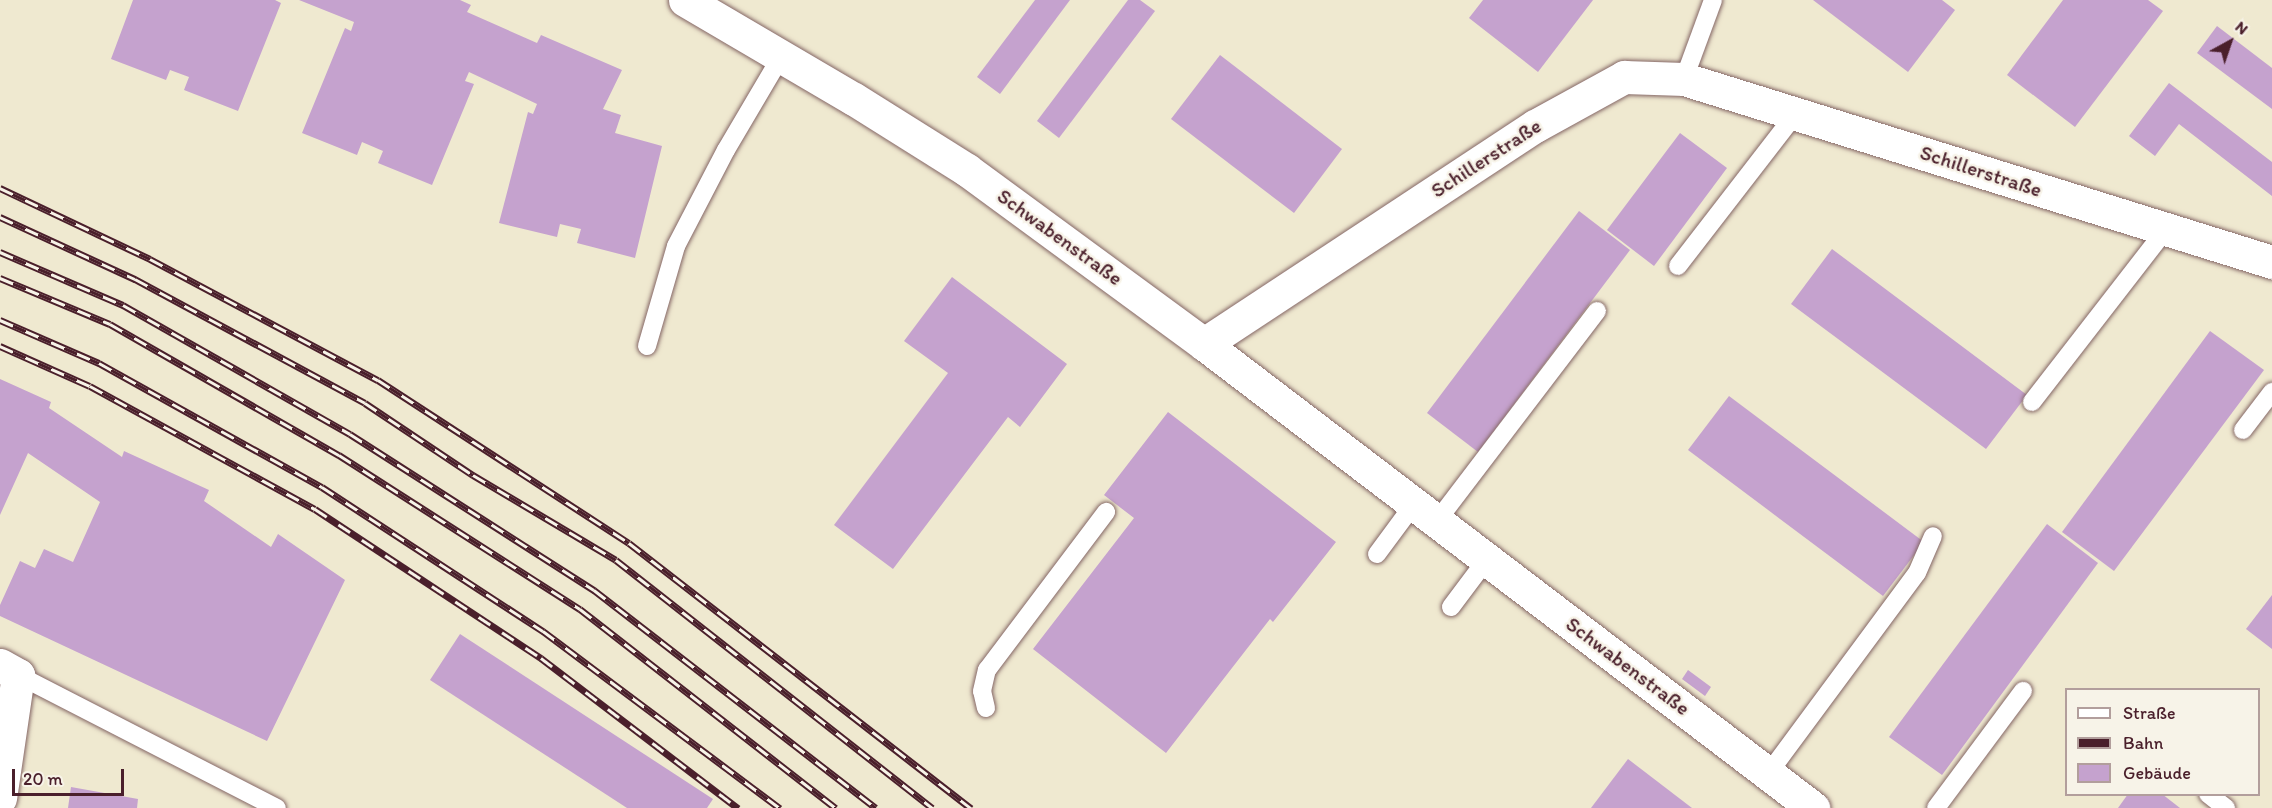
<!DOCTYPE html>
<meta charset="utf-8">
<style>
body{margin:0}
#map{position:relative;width:2272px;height:808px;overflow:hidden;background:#efe9d0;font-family:Itim,sans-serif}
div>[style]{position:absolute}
.building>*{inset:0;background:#c5a2ce}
.roads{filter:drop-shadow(0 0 2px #846665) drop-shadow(0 0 2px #846665)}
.lane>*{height:18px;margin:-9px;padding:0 9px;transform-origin:9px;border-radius:9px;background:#fff}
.street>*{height:33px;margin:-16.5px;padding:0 16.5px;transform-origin:16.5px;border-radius:16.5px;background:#fff}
.rail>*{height:7px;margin-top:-3.5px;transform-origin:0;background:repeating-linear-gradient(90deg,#f7f3e8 0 14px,#4a1f2b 0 28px);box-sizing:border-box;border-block:2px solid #4a1f2b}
span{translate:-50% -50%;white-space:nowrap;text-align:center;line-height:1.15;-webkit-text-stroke:5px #f7f3e8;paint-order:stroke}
.street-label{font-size:21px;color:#4a1f2b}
.legend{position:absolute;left:2065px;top:688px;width:195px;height:108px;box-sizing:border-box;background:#f7f3e8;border:2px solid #b29e9c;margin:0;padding:8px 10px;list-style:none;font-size:18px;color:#4a1f2b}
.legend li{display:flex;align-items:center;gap:12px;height:30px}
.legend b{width:30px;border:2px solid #b29e9c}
.north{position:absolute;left:2200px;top:12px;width:60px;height:60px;-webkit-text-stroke:4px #f7f3e8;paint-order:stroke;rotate:40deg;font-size:16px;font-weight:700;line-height:24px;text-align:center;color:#4a1f2b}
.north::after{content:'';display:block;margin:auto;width:21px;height:27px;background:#4a1f2b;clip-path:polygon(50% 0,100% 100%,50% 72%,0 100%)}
.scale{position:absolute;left:12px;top:769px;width:112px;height:27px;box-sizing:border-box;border:3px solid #4a1f2b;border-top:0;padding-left:8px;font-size:18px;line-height:21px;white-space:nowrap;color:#4a1f2b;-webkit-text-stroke:4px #f7f3e8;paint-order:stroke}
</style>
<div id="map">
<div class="building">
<i style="clip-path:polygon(133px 0,275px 0,281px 3px,238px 111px,184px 90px,189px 77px,170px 70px,166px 80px,111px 59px)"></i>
<i style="clip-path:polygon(299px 0,460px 0,471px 5px,467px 12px,537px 43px,541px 35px,622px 70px,603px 109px,621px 115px,615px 133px,662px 146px,635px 258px,577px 243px,581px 229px,560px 224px,557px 237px,499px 223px,528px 112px,533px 114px,537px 104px,469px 72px,465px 81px,474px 84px,432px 185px,378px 163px,383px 151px,362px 142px,357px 155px,302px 133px,345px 28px,351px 31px,354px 22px)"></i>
<i style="clip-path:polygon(1035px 0,1070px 0,1000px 94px,977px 77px)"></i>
<i style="clip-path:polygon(1128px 0,1140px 0,1155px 11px,1059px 138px,1037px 121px)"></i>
<i style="clip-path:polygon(1483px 0,1593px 0,1538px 72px,1469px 18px)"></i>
<i style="clip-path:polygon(1813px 0,1942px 0,1955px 10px,1908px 72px)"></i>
<i style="clip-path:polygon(2063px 0,2148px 0,2163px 11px,2075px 127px,2007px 75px)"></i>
<i style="clip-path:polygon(2217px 26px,2272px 68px,2272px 109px,2197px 53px)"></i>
<i style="clip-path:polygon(1220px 55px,1342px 149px,1294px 213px,1171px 119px)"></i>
<i style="clip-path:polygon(2169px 83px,2272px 162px,2272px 196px,2179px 124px,2155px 156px,2129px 136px)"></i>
<i style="clip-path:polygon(1680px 133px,1727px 168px,1654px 266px,1607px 230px)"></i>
<i style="clip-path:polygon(1579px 211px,1630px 250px,1478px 452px,1427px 413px)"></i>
<i style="clip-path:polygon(1832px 249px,2027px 395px,1986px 449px,1791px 304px)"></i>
<i style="clip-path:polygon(952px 277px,1067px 364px,1020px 427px,1008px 417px,893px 569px,834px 525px,948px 373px,904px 341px)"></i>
<i style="clip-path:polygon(2210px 331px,2264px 370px,2114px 571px,2062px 532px)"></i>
<i style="clip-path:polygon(0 379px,51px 402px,49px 408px,122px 457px,124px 451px,209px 490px,204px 501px,271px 547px,278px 534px,345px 580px,267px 741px,0 616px,0 605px,20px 561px,35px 568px,44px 549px,73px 562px,100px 502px,28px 453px,0 515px)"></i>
<i style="clip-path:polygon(1729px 396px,1924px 542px,1883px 596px,1688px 450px)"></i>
<i style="clip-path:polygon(1168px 412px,1336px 542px,1273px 622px,1270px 619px,1166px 753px,1033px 649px,1134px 518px,1104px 495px)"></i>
<i style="clip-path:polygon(2047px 524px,2098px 563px,1942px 775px,1889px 737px)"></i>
<i style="clip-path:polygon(2272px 595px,2272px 649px,2246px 629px)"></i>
<i style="clip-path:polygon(460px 634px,713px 799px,707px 808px,627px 808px,430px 680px)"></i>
<i style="clip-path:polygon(1688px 670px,1711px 687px,1705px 696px,1682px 679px)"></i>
<i style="clip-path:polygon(1628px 759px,1692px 808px,1591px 808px)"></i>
<i style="clip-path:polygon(71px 787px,138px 799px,137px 808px,68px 808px)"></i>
<i style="clip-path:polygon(2128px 794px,2162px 794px,2180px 808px,2118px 808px)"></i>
</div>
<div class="roads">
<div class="lane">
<i style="left:1684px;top:79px;width:84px;rotate:-69.8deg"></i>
<i style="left:1678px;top:266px;width:195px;rotate:-52.3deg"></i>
<i style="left:647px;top:346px;width:104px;rotate:-73.8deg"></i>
<i style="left:676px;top:246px;width:108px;rotate:-62.5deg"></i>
<i style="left:726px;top:150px;width:110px;rotate:-59.5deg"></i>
<i style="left:2032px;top:402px;width:219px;rotate:-52.2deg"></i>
<i style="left:2243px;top:430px;width:48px;rotate:-52.7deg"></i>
<i style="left:1437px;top:521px;width:264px;rotate:-52.7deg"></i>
<i style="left:1377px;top:554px;width:62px;rotate:-53.5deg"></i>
<i style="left:1451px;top:607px;width:60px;rotate:-53.1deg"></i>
<i style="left:18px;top:675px;width:291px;rotate:27.2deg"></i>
<i style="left:986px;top:708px;width:17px;rotate:-103deg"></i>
<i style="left:982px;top:691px;width:22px;rotate:-77deg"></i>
<i style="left:987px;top:670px;width:198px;rotate:-53deg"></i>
<i style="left:1768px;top:774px;width:250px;rotate:-53.5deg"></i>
<i style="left:1917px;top:573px;width:40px;rotate:-66.6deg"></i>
<i style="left:2208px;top:794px;width:23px;rotate:38deg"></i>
<i style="left:1936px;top:808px;width:146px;rotate:-53.4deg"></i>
</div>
<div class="street">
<i style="left:685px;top:0;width:196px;rotate:30.4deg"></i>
<i style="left:854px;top:99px;width:133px;rotate:32.1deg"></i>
<i style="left:967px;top:170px;width:294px;rotate:36.3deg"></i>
<i style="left:1204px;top:344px;width:766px;rotate:37.3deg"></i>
<i style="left:1204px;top:344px;width:396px;rotate:-33.4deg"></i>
<i style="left:1535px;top:126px;width:102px;rotate:-28.8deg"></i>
<i style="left:1624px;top:77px;width:60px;rotate:1.9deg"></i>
<i style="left:1684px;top:79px;width:616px;rotate:17.29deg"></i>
<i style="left:0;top:665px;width:21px;rotate:29deg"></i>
<i style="left:18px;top:675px;width:124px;rotate:98.3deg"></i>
</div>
</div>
<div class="rail">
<i style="left:0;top:188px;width:166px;rotate:25.3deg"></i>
<i style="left:150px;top:259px;width:258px;rotate:28deg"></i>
<i style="left:378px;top:380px;width:299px;rotate:33deg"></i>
<i style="left:629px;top:543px;width:433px;rotate:37.8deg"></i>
<i style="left:0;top:217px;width:149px;rotate:24.7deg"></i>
<i style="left:135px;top:279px;width:261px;rotate:28.3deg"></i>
<i style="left:365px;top:403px;width:130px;rotate:33.7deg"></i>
<i style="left:473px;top:475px;width:166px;rotate:30.7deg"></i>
<i style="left:616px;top:560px;width:402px;rotate:38.1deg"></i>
<i style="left:0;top:252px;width:134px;rotate:23.3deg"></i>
<i style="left:123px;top:305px;width:261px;rotate:29.6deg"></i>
<i style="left:350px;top:434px;width:290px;rotate:32.6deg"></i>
<i style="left:594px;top:590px;width:356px;rotate:37.7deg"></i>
<i style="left:0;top:278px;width:119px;rotate:22.7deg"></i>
<i style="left:110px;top:324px;width:264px;rotate:29.8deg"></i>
<i style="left:339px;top:455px;width:286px;rotate:32.6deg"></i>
<i style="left:580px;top:609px;width:324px;rotate:37.9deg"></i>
<i style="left:0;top:320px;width:108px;rotate:23.5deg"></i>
<i style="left:99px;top:363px;width:255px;rotate:29.1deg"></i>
<i style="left:322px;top:487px;width:264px;rotate:33.1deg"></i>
<i style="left:543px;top:631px;width:296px;rotate:36.8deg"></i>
<i style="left:0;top:346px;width:98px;rotate:24deg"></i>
<i style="left:90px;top:386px;width:256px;rotate:28.7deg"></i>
<i style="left:315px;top:509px;width:271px;rotate:33.4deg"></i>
<i style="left:541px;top:658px;width:248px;rotate:37.3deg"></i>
</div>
<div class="street-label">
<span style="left:1486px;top:158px;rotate:-33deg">Schillerstraße</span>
<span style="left:1981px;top:171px;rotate:18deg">Schillerstraße</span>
<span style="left:1060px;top:237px;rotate:36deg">Schwabenstraße</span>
<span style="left:1628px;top:666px;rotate:37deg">Schwabenstraße</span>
</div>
<ul class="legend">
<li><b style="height:8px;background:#fff"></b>Straße</li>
<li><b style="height:8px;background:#4a1f2b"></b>Bahn</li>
<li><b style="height:16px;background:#c5a2ce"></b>Gebäude</li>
</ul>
<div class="north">N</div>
<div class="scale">20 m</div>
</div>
